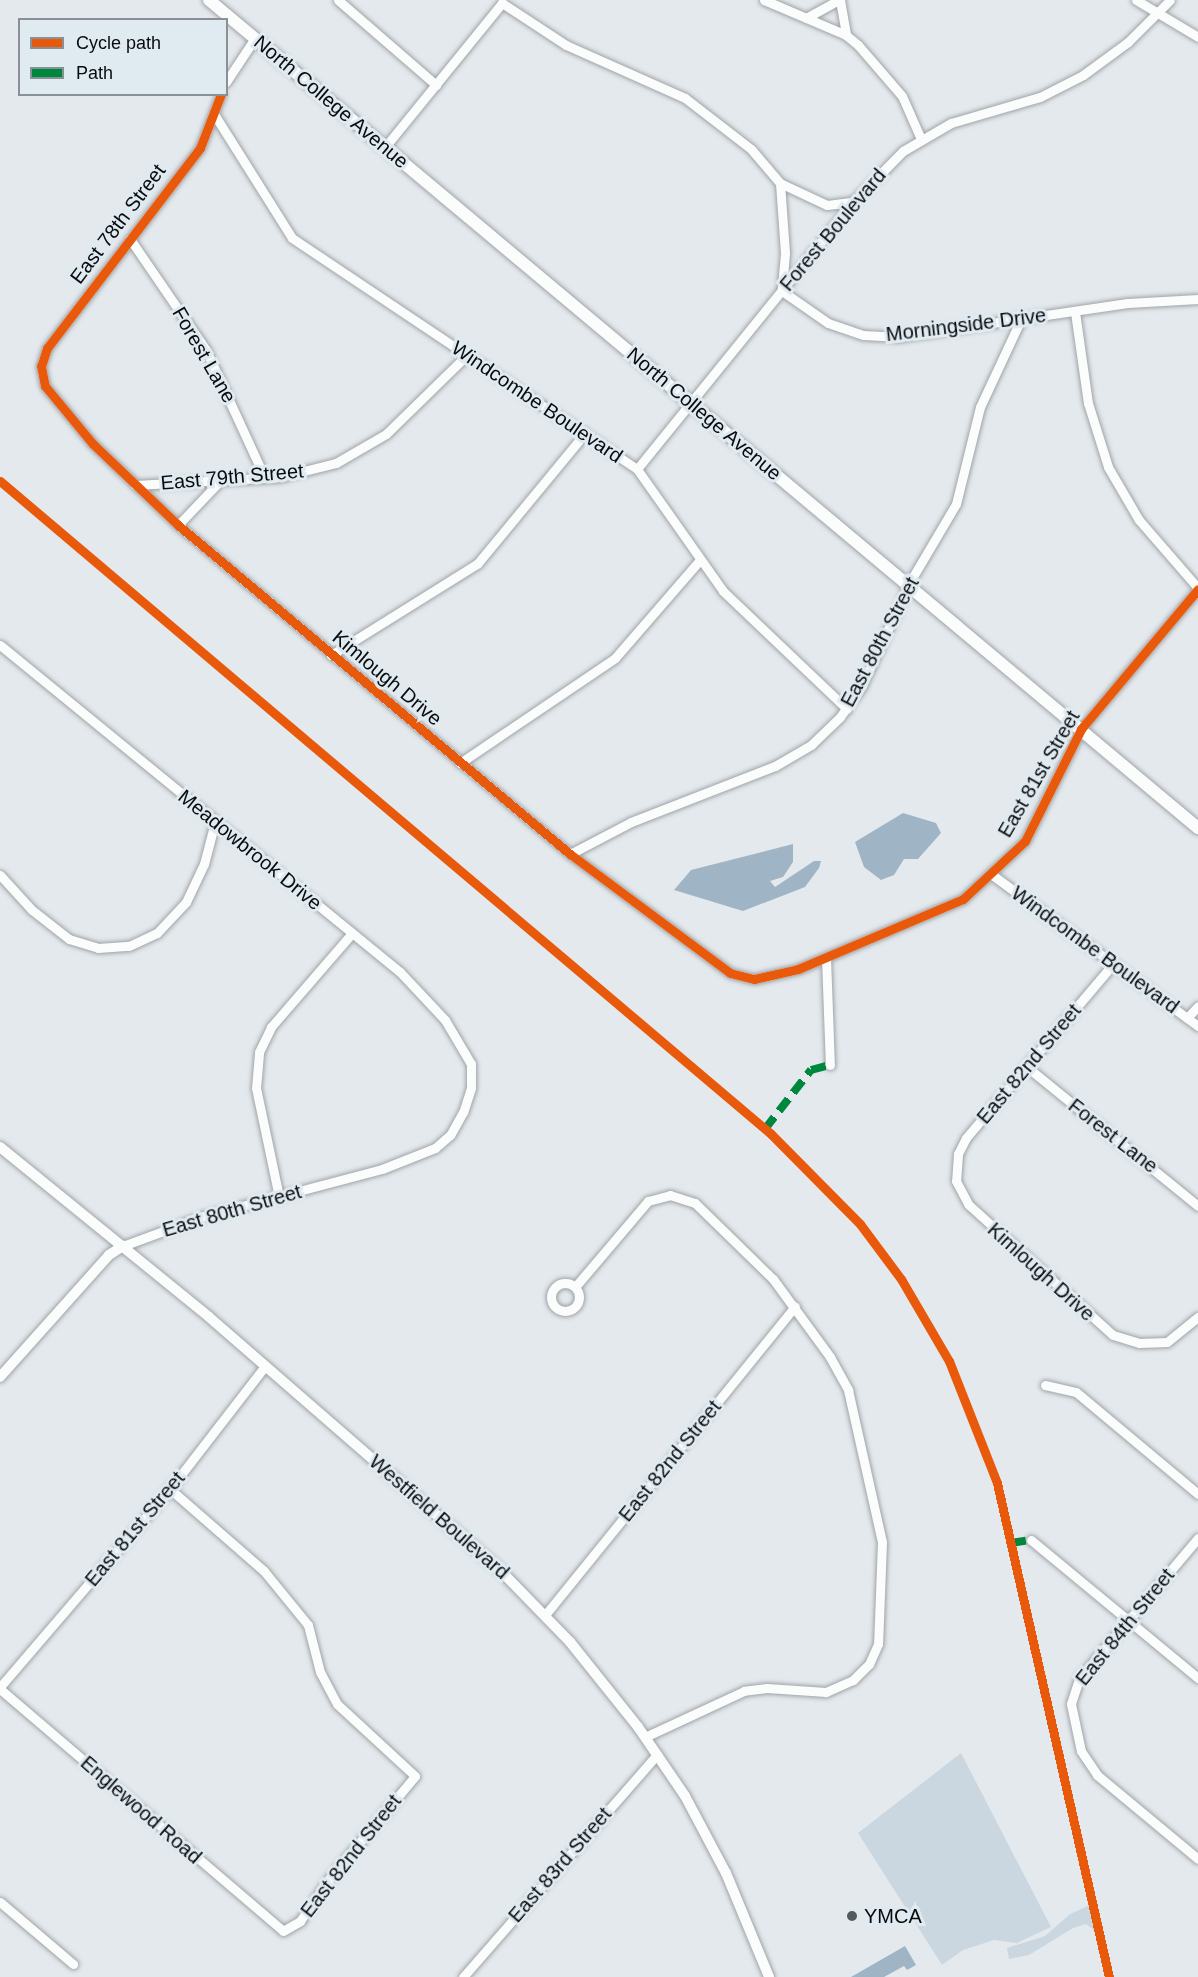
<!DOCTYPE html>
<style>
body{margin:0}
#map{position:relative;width:1198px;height:1977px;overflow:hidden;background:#e4e9ed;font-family:Helvetica,sans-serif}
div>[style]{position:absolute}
.green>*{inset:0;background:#cad7e1}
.water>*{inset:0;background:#9fb5c5}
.roads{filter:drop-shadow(0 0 2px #a0a4a8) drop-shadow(0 0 2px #a0a4a8)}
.minor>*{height:9px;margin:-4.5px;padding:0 4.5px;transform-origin:4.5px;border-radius:4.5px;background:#fbfcfc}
.minor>.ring{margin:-4.5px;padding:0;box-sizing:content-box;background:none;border:9px solid #fbfcfc;border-radius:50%}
.tertiary>*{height:10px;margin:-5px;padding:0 5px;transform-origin:5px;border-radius:5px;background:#fbfcfc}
.secondary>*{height:12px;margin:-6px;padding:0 6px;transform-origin:6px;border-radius:6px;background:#fbfcfc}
.quiet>*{height:8px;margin-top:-4px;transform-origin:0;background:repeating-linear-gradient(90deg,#00873e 0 15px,transparent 0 23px)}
.cycleway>*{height:9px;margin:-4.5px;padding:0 4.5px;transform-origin:4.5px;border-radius:4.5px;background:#e8590c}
.dots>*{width:16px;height:16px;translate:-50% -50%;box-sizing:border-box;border:3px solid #e0eaf1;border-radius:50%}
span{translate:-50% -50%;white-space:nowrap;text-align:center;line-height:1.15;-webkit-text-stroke:6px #e0eaf1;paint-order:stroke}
.street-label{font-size:20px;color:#090c0e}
.poi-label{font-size:20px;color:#090c0e}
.left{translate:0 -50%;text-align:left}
.legend{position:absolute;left:18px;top:18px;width:210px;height:78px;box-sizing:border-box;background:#e0eaf1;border:2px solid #8a9196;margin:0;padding:8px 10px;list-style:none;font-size:18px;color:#090c0e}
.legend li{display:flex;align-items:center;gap:12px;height:30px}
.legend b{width:30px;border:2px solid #8a9196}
</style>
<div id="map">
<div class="green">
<i style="clip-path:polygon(961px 1753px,1051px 1927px,1017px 1943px,994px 1940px,963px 1950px,942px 1965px,858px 1833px)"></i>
<i style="clip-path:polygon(1090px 1905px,1096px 1932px,1086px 1924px,1073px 1928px,1029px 1955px,1009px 1959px,1007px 1948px,1045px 1936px,1070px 1914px)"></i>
</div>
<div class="water">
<i style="clip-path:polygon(903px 813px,936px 823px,941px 833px,918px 859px,904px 859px,894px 875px,881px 880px,864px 867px,855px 842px)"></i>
<i style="clip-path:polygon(793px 844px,793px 862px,783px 877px,770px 881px,775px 887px,814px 861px,821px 861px,819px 868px,805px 887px,743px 911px,674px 890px,691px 870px)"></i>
<i style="clip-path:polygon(905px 1946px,916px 1965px,907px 1970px,904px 1966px,884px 1977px,851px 1977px)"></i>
</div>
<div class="roads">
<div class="minor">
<i style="left:338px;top:0;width:130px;rotate:40.9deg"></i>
<i style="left:764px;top:0;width:89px;rotate:23.1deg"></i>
<i style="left:846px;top:35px;width:16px;rotate:40deg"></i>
<i style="left:858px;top:45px;width:67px;rotate:49.2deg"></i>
<i style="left:902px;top:96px;width:47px;rotate:66.2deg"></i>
<i style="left:840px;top:0;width:36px;rotate:80deg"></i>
<i style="left:1136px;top:0;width:72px;rotate:30.8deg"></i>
<i style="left:806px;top:18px;width:37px;rotate:-29deg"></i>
<i style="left:226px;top:82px;width:53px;rotate:-56.6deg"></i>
<i style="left:221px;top:94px;width:58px;rotate:111.3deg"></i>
<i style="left:200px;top:148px;width:252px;rotate:127.4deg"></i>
<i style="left:47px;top:348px;width:19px;rotate:108deg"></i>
<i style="left:41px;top:366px;width:20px;rotate:79deg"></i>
<i style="left:45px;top:386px;width:75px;rotate:50.4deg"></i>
<i style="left:93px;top:444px;width:117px;rotate:43.6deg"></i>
<i style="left:178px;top:525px;width:512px;rotate:40.01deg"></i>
<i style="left:570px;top:854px;width:199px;rotate:36.6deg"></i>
<i style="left:730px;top:973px;width:25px;rotate:14deg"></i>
<i style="left:754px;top:979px;width:45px;rotate:-12.8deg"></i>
<i style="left:798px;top:969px;width:179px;rotate:-23deg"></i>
<i style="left:963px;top:899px;width:85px;rotate:-43.1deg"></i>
<i style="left:1025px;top:841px;width:125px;rotate:-63.4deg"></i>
<i style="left:1081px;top:729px;width:182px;rotate:-50.1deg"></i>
<i style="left:214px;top:114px;width:146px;rotate:57.8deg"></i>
<i style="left:292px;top:238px;width:415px;rotate:33.8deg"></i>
<i style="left:637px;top:469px;width:149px;rotate:54.8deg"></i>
<i style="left:723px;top:591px;width:171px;rotate:43.6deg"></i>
<i style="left:385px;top:147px;width:186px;rotate:-50.9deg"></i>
<i style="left:502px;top:3px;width:77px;rotate:33.3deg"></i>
<i style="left:566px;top:45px;width:130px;rotate:24deg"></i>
<i style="left:685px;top:98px;width:83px;rotate:37.7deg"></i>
<i style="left:751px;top:149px;width:45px;rotate:49.5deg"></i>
<i style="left:780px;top:183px;width:70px;rotate:85.9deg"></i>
<i style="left:785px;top:253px;width:38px;rotate:95deg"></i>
<i style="left:782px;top:291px;width:56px;rotate:34.8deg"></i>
<i style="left:828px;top:323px;width:37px;rotate:19deg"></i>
<i style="left:863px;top:335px;width:34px;rotate:3deg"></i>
<i style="left:897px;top:337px;width:233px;rotate:-8.4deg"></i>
<i style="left:1128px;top:303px;width:70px;rotate:-3.3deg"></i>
<i style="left:780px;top:183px;width:52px;rotate:25.1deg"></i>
<i style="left:827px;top:205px;width:26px;rotate:-7deg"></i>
<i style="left:130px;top:239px;width:135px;rotate:55.6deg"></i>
<i style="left:206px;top:350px;width:141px;rotate:65.3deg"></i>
<i style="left:1075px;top:312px;width:92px;rotate:81.9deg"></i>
<i style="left:1088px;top:403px;width:67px;rotate:72.6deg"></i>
<i style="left:1108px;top:467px;width:61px;rotate:59.7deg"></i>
<i style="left:1139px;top:520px;width:90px;rotate:49.1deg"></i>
<i style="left:637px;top:469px;width:343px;rotate:-51deg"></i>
<i style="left:853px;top:202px;width:71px;rotate:-45.6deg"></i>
<i style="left:903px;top:151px;width:56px;rotate:-30.3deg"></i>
<i style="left:951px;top:123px;width:93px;rotate:-16.3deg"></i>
<i style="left:1040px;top:97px;width:48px;rotate:-27.1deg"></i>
<i style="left:1083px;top:75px;width:56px;rotate:-36.3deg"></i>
<i style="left:1128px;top:42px;width:59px;rotate:-45deg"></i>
<i style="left:135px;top:485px;width:145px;rotate:-3.2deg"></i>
<i style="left:280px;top:477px;width:58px;rotate:-14deg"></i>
<i style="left:336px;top:463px;width:58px;rotate:-30.1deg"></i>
<i style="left:386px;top:434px;width:113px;rotate:-44.3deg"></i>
<i style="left:178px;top:525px;width:59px;rotate:-46.4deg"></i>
<i style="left:0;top:645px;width:517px;rotate:39.27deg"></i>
<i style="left:400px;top:972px;width:66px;rotate:46.8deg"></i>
<i style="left:445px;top:1020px;width:51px;rotate:59.4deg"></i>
<i style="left:471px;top:1064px;width:24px;rotate:90deg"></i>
<i style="left:471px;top:1088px;width:25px;rotate:108deg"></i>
<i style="left:463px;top:1112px;width:26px;rotate:119deg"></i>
<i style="left:450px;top:1135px;width:20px;rotate:139deg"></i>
<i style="left:435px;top:1148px;width:57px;rotate:158.4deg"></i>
<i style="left:382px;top:1169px;width:184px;rotate:165.2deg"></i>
<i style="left:204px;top:1216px;width:86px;rotate:159.7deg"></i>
<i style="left:331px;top:655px;width:173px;rotate:-32deg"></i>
<i style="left:478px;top:563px;width:168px;rotate:-50.5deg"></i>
<i style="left:460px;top:763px;width:187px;rotate:-34.1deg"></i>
<i style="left:615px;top:658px;width:128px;rotate:-49.1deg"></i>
<i style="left:570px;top:854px;width:69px;rotate:-27.7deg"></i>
<i style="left:631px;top:822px;width:155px;rotate:-21.3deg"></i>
<i style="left:775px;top:766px;width:42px;rotate:-30.3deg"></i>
<i style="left:811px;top:745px;width:40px;rotate:-44deg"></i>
<i style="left:840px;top:717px;width:39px;rotate:-55deg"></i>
<i style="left:862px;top:685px;width:116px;rotate:-65deg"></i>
<i style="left:911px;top:580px;width:88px;rotate:-59.4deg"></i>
<i style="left:956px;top:504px;width:100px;rotate:-76.1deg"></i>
<i style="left:980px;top:407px;width:97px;rotate:-65deg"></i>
<i style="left:991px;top:874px;width:257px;rotate:36.3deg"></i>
<i style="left:0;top:875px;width:47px;rotate:47.6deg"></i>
<i style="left:32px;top:910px;width:47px;rotate:38.1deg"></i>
<i style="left:69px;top:939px;width:30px;rotate:17deg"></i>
<i style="left:98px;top:948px;width:31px;rotate:-4deg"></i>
<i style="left:129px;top:946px;width:31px;rotate:-25deg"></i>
<i style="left:157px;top:933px;width:42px;rotate:-46.9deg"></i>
<i style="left:186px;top:902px;width:42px;rotate:-64.7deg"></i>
<i style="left:204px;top:864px;width:43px;rotate:-75.3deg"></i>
<i style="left:826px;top:958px;width:107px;rotate:87.9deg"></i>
<i style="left:1113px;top:964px;width:228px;rotate:130.2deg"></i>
<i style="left:966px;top:1138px;width:18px;rotate:117deg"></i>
<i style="left:958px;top:1154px;width:27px;rotate:94deg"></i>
<i style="left:956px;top:1181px;width:27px;rotate:62deg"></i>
<i style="left:969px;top:1205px;width:194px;rotate:42.1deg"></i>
<i style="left:1113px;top:1335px;width:27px;rotate:17deg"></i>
<i style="left:1139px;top:1343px;width:28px;rotate:-2deg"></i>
<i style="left:1167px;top:1342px;width:40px;rotate:-39deg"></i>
<i style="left:1187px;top:1018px;width:16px;rotate:-47deg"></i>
<i style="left:1027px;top:1067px;width:220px;rotate:39.1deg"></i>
<i style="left:279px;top:1197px;width:111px;rotate:-101.9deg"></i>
<i style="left:256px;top:1088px;width:36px;rotate:-85deg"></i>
<i style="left:259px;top:1052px;width:28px;rotate:-64deg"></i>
<i style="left:271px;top:1027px;width:124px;rotate:-49.2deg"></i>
<i class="ring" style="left:551px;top:1283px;width:19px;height:19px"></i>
<i style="left:575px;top:1287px;width:113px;rotate:-49.7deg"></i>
<i style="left:648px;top:1201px;width:23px;rotate:-15deg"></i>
<i style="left:670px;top:1195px;width:26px;rotate:18deg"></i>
<i style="left:695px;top:1203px;width:109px;rotate:44.3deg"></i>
<i style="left:773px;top:1279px;width:97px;rotate:53.8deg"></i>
<i style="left:830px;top:1357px;width:38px;rotate:61deg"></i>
<i style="left:848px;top:1390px;width:156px;rotate:77.4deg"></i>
<i style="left:882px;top:1542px;width:102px;rotate:92.2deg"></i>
<i style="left:878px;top:1644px;width:22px;rotate:114deg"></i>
<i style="left:869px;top:1664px;width:23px;rotate:135deg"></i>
<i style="left:853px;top:1680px;width:30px;rotate:156deg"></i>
<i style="left:826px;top:1692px;width:59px;rotate:-176.1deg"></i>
<i style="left:767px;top:1688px;width:23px;rotate:173deg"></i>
<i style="left:744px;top:1691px;width:109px;rotate:155.1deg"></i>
<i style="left:1045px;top:1385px;width:32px;rotate:13deg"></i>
<i style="left:1076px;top:1392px;width:159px;rotate:39.9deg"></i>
<i style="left:1198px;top:1538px;width:185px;rotate:130.2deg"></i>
<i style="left:1079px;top:1679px;width:26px;rotate:108deg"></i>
<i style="left:1071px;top:1704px;width:48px;rotate:78deg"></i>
<i style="left:1081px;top:1751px;width:29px;rotate:56deg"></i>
<i style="left:1097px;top:1775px;width:131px;rotate:39.7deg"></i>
<i style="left:1031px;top:1540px;width:217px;rotate:39.6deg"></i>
<i style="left:545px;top:1615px;width:397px;rotate:-51deg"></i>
<i style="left:0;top:1687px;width:261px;rotate:-49.4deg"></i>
<i style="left:170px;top:1489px;width:155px;rotate:-52.3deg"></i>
<i style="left:0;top:1689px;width:372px;rotate:40.5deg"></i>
<i style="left:283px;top:1931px;width:20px;rotate:-30deg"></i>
<i style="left:300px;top:1921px;width:51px;rotate:-55.4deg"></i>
<i style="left:329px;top:1879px;width:134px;rotate:-50.1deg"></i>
<i style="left:415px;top:1776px;width:106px;rotate:-137.3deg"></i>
<i style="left:337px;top:1704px;width:36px;rotate:-118deg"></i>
<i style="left:320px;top:1672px;width:49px;rotate:-104.3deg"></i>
<i style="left:308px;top:1625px;width:70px;rotate:-129.2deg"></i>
<i style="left:264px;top:1571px;width:125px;rotate:-138.9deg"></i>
<i style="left:0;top:1902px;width:96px;rotate:40.3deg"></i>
<i style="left:463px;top:1977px;width:295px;rotate:-48.9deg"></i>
</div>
<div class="tertiary">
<i style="left:0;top:1147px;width:269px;rotate:39.1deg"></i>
<i style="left:209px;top:1317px;width:390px;rotate:41deg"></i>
<i style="left:503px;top:1573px;width:96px;rotate:45.8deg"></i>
<i style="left:570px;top:1642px;width:109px;rotate:51.3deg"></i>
<i style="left:638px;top:1727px;width:83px;rotate:55.7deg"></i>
<i style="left:685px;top:1796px;width:87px;rotate:62deg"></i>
<i style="left:726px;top:1873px;width:113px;rotate:67.5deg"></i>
<i style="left:0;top:1377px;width:164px;rotate:-48.2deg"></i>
<i style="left:109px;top:1255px;width:17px;rotate:-33deg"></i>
</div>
<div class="secondary">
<i style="left:209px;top:0;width:1290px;rotate:39.94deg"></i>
</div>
</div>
<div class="quiet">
<i style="left:765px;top:1129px;width:75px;rotate:-52.1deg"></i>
<i style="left:811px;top:1070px;width:20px;rotate:-15deg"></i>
<i style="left:1011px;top:1543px;width:20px;rotate:-9deg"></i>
</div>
<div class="cycleway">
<i style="left:221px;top:94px;width:58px;rotate:111.3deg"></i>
<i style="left:200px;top:148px;width:252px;rotate:127.4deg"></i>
<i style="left:47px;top:348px;width:19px;rotate:108deg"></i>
<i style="left:41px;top:366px;width:20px;rotate:79deg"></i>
<i style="left:45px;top:386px;width:75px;rotate:50.4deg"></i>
<i style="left:93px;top:444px;width:117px;rotate:43.6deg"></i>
<i style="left:178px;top:525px;width:512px;rotate:40.01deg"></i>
<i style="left:570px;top:854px;width:199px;rotate:36.6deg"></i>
<i style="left:730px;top:973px;width:25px;rotate:14deg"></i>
<i style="left:754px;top:979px;width:45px;rotate:-12.8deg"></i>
<i style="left:798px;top:969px;width:179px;rotate:-23deg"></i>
<i style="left:963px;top:899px;width:85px;rotate:-43.1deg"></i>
<i style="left:1025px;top:841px;width:125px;rotate:-63.4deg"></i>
<i style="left:1081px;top:729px;width:182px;rotate:-50.1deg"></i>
<i style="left:0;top:481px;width:1010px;rotate:40.26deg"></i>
<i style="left:771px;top:1134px;width:127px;rotate:45.3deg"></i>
<i style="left:860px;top:1224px;width:69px;rotate:53.3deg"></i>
<i style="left:901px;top:1279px;width:95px;rotate:59.7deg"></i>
<i style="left:949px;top:1361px;width:131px;rotate:68.5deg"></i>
<i style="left:997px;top:1483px;width:507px;rotate:77.23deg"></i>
</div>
<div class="dots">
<i style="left:852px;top:1916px;background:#56595c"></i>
</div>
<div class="street-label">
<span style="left:331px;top:102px;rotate:40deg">North College Avenue</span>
<span style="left:118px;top:224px;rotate:-53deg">East 78th Street</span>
<span style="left:833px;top:230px;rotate:-50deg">Forest Boulevard</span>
<span style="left:966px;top:325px;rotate:-7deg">Morningside Drive</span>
<span style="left:204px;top:355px;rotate:60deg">Forest Lane</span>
<span style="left:537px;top:402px;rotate:34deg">Windcombe Boulevard</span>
<span style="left:704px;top:414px;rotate:40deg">North College Avenue</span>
<span style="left:232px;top:477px;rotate:-5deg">East 79th Street</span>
<span style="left:880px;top:642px;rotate:-62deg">East 80th Street</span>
<span style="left:387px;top:678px;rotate:40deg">Kimlough Drive</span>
<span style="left:1039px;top:774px;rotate:-60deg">East 81st Street</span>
<span style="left:250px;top:850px;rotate:39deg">Meadowbrook Drive</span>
<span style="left:1095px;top:950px;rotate:36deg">Windcombe Boulevard</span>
<span style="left:1029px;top:1064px;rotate:-50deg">East 82nd Street</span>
<span style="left:1113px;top:1136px;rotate:38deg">Forest Lane</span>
<span style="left:232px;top:1211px;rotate:-16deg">East 80th Street</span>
<span style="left:1041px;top:1272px;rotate:42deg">Kimlough Drive</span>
<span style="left:670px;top:1461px;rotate:-51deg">East 82nd Street</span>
<span style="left:439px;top:1517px;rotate:41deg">Westfield Boulevard</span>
<span style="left:135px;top:1529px;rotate:-50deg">East 81st Street</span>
<span style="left:1125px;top:1627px;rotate:-51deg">East 84th Street</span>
<span style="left:141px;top:1810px;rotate:41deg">Englewood Road</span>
<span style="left:351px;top:1856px;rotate:-52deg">East 82nd Street</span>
<span style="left:560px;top:1865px;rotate:-49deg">East 83rd Street</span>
</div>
<div class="poi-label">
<span class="left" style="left:864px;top:1916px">YMCA</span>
</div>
<ul class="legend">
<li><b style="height:8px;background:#e8590c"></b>Cycle path</li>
<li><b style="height:8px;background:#00873e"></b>Path</li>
</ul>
</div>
